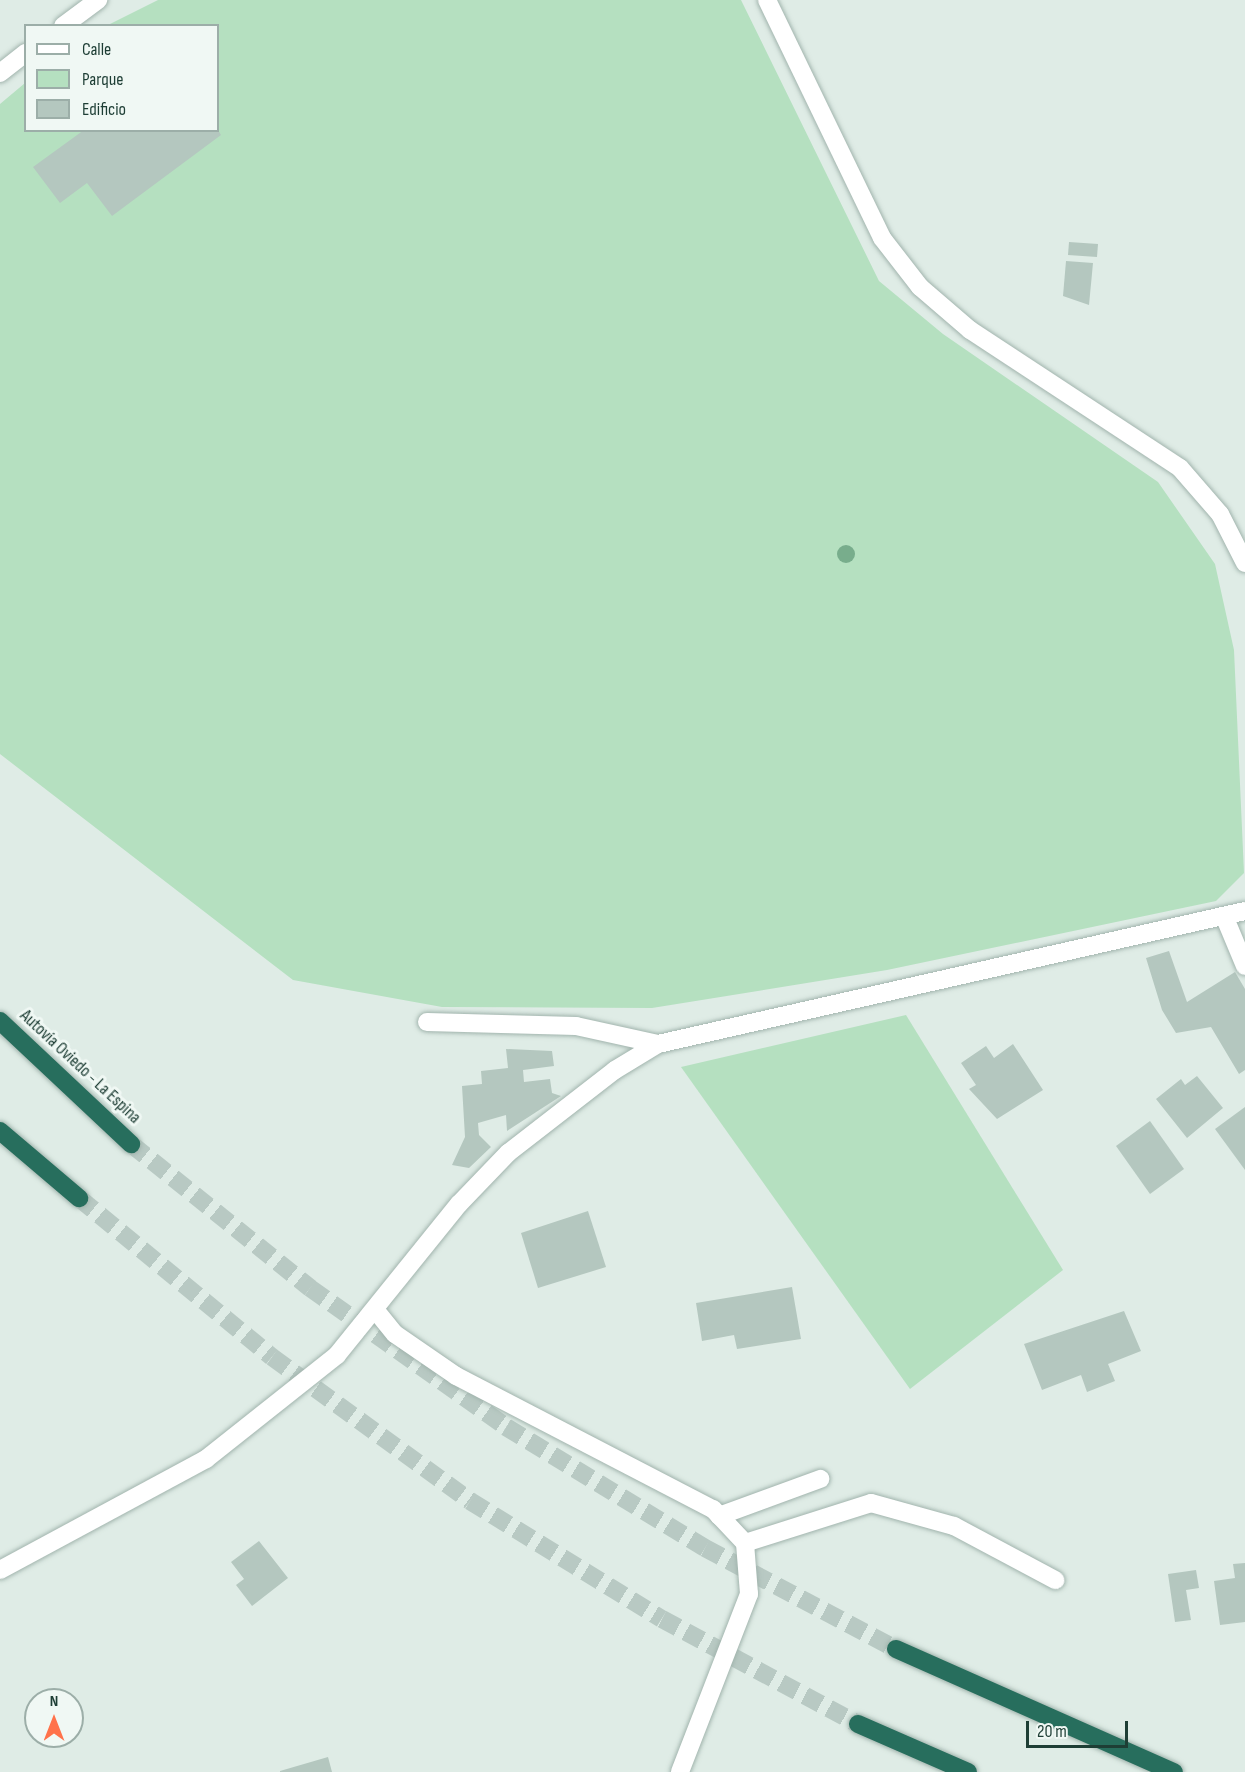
<!DOCTYPE html>
<meta charset="utf-8">
<style>
body{margin:0}
#map{position:relative;width:1245px;height:1772px;overflow:hidden;background:#dfece6;font-family:"Sofia Sans Condensed",sans-serif}
div>[style]{position:absolute}
.green>*{inset:0;background:#b5e0c0}
.building>*{inset:0;background:#b4c7bf}
.highway-tunnel>*{height:18px;margin-top:-9px;transform-origin:0;background:repeating-linear-gradient(90deg,#b8c9c3 0 18px,transparent 0 27px)}
.roads{filter:drop-shadow(0 0 2px #a1b4ad) drop-shadow(0 0 2px #a1b4ad)}
.minor>*{height:18px;margin:-9px;padding:0 9px;transform-origin:9px;border-radius:9px;background:#fff}
.highway>*{height:18px;margin:-9px;padding:0 9px;transform-origin:9px;border-radius:9px;background:#276e5d}
.trees>*{width:18px;height:18px;margin:-9px;border-radius:50%;background:#78ad8c}
span{translate:-50% -50%;white-space:nowrap;text-align:center;line-height:1.15;-webkit-text-stroke:6px #f0f8f4;paint-order:stroke}
.street-label{font-size:18px;color:#1e3e35}
.legend{position:absolute;left:24px;top:24px;width:195px;height:108px;box-sizing:border-box;background:#f0f8f4;border:2px solid #9caea8;margin:0;padding:8px 10px;list-style:none;font-size:18px;color:#1e3e35}
.legend li{display:flex;align-items:center;gap:12px;height:30px}
.legend b{width:30px;border:2px solid #9caea8}
.north{position:absolute;left:24px;top:1688px;width:60px;height:60px;box-sizing:border-box;background:#f0f8f4;border:2px solid #9caea8;border-radius:50%;rotate:0deg;font-size:16px;font-weight:700;line-height:24px;text-align:center;color:#1e3e35}
.north::after{content:'';display:block;margin:auto;width:21px;height:27px;background:#ff724a;clip-path:polygon(50% 0,100% 100%,50% 72%,0 100%)}
.scale{position:absolute;left:1026px;top:1721px;width:102px;height:27px;box-sizing:border-box;border:3px solid #1e3e35;border-top:0;padding-left:8px;font-size:18px;line-height:21px;white-space:nowrap;color:#1e3e35;-webkit-text-stroke:4px #f0f8f4;paint-order:stroke}
</style>
<div id="map">
<div class="green">
<i style="clip-path:polygon(158px 0,741px 0,879px 281px,943px 334px,1158px 482px,1215px 564px,1234px 650px,1244px 873px,1216px 901px,887px 970px,652px 1008px,442px 1007px,293px 980px,0 754px,0 104px,25px 83px,26px 130px,218px 130px,218px 26px,108px 25px)"></i>
<i style="clip-path:polygon(906px 1015px,1063px 1270px,910px 1389px,681px 1067px)"></i>
</div>
<div class="building">
<i style="clip-path:polygon(84px 130px,218px 130px,221px 135px,112px 216px,87px 183px,60px 203px,33px 167px)"></i>
<i style="clip-path:polygon(1069px 242px,1098px 244px,1097px 257px,1068px 255px)"></i>
<i style="clip-path:polygon(1066px 261px,1093px 263px,1089px 305px,1063px 296px)"></i>
<i style="clip-path:polygon(1169px 951px,1187px 1002px,1235px 972px,1245px 989px,1245px 1070px,1239px 1074px,1211px 1027px,1176px 1033px,1162px 1010px,1146px 958px)"></i>
<i style="clip-path:polygon(1013px 1044px,1043px 1090px,997px 1119px,969px 1089px,976px 1085px,961px 1063px,986px 1046px,994px 1058px)"></i>
<i style="clip-path:polygon(506px 1049px,552px 1051px,554px 1066px,523px 1070px,524px 1082px,550px 1079px,552px 1093px,561px 1096px,507px 1131px,506px 1115px,478px 1123px,479px 1135px,491px 1147px,469px 1168px,452px 1165px,465px 1137px,462px 1086px,482px 1084px,481px 1071px,508px 1068px)"></i>
<i style="clip-path:polygon(1197px 1076px,1223px 1108px,1187px 1138px,1156px 1099px,1181px 1079px,1185px 1085px)"></i>
<i style="clip-path:polygon(1245px 1107px,1245px 1170px,1215px 1129px)"></i>
<i style="clip-path:polygon(1150px 1121px,1184px 1169px,1150px 1194px,1116px 1146px)"></i>
<i style="clip-path:polygon(588px 1211px,606px 1267px,538px 1288px,521px 1233px)"></i>
<i style="clip-path:polygon(792px 1287px,801px 1339px,737px 1349px,734px 1335px,702px 1341px,696px 1303px)"></i>
<i style="clip-path:polygon(1124px 1311px,1141px 1351px,1108px 1364px,1115px 1381px,1087px 1392px,1081px 1375px,1042px 1390px,1024px 1344px)"></i>
<i style="clip-path:polygon(259px 1541px,288px 1578px,252px 1606px,236px 1585px,244px 1579px,231px 1562px)"></i>
<i style="clip-path:polygon(1245px 1563px,1245px 1622px,1220px 1625px,1214px 1581px,1235px 1578px,1233px 1564px)"></i>
<i style="clip-path:polygon(1196px 1570px,1199px 1588px,1186px 1590px,1191px 1620px,1175px 1622px,1168px 1574px)"></i>
<i style="clip-path:polygon(328px 1757px,332px 1772px,280px 1772px,280px 1771px)"></i>
</div>
<div class="highway-tunnel">
<i style="left:131px;top:1144px;width:230px;rotate:38.8deg"></i>
<i style="left:310px;top:1288px;width:240px;rotate:35.3deg"></i>
<i style="left:506px;top:1427px;width:233px;rotate:31.3deg"></i>
<i style="left:705px;top:1548px;width:216px;rotate:27.9deg"></i>
<i style="left:79px;top:1198px;width:250px;rotate:39.5deg"></i>
<i style="left:272px;top:1357px;width:245px;rotate:36deg"></i>
<i style="left:470px;top:1501px;width:225px;rotate:31.6deg"></i>
<i style="left:662px;top:1619px;width:222px;rotate:28.2deg"></i>
</div>
<div class="roads">
<div class="minor">
<i style="left:767px;top:0;width:264px;rotate:64.2deg"></i>
<i style="left:882px;top:238px;width:62px;rotate:52.2deg"></i>
<i style="left:920px;top:287px;width:66px;rotate:40.7deg"></i>
<i style="left:970px;top:330px;width:251px;rotate:33.3deg"></i>
<i style="left:1180px;top:468px;width:61px;rotate:49deg"></i>
<i style="left:1220px;top:514px;width:55px;rotate:63deg"></i>
<i style="left:63px;top:26px;width:44px;rotate:-36.6deg"></i>
<i style="left:0;top:73px;width:33px;rotate:-38deg"></i>
<i style="left:1225px;top:918px;width:52px;rotate:67.4deg"></i>
<i style="left:427px;top:1022px;width:149px;rotate:1.5deg"></i>
<i style="left:576px;top:1026px;width:84px;rotate:12.4deg"></i>
<i style="left:377px;top:1312px;width:28px;rotate:51deg"></i>
<i style="left:395px;top:1334px;width:74px;rotate:34.5deg"></i>
<i style="left:456px;top:1376px;width:289px;rotate:27.4deg"></i>
<i style="left:713px;top:1509px;width:47px;rotate:46.7deg"></i>
<i style="left:745px;top:1543px;width:51px;rotate:85.5deg"></i>
<i style="left:749px;top:1594px;width:191px;rotate:111.2deg"></i>
<i style="left:719px;top:1516px;width:108px;rotate:-20.1deg"></i>
<i style="left:745px;top:1543px;width:132px;rotate:-17.6deg"></i>
<i style="left:871px;top:1503px;width:86px;rotate:15.5deg"></i>
<i style="left:954px;top:1526px;width:115px;rotate:28.1deg"></i>
<i style="left:0;top:1570px;width:234px;rotate:-28.3deg"></i>
<i style="left:206px;top:1459px;width:167px;rotate:-38.4deg"></i>
<i style="left:337px;top:1355px;width:194px;rotate:-51.1deg"></i>
<i style="left:459px;top:1204px;width:71px;rotate:-46.1deg"></i>
<i style="left:508px;top:1153px;width:135px;rotate:-37.8deg"></i>
<i style="left:615px;top:1070px;width:50px;rotate:-31.2deg"></i>
<i style="left:658px;top:1044px;width:602px;rotate:-12.77deg"></i>
</div>
<div class="highway">
<i style="left:0;top:1021px;width:180px;rotate:43.2deg"></i>
<i style="left:0;top:1131px;width:104px;rotate:40.3deg"></i>
<i style="left:896px;top:1649px;width:304px;rotate:23.9deg"></i>
<i style="left:858px;top:1724px;width:120px;rotate:23.6deg"></i>
</div>
</div>
<div class="trees">
<i style="left:846px;top:554px"></i>
</div>
<div class="street-label">
<span style="left:80px;top:1067px;rotate:43deg">Autovía Oviedo - La Espina</span>
</div>
<ul class="legend">
<li><b style="height:8px;background:#fff"></b>Calle</li>
<li><b style="height:16px;background:#b5e0c0"></b>Parque</li>
<li><b style="height:16px;background:#b4c7bf"></b>Edificio</li>
</ul>
<div class="north">N</div>
<div class="scale">20 m</div>
</div>
